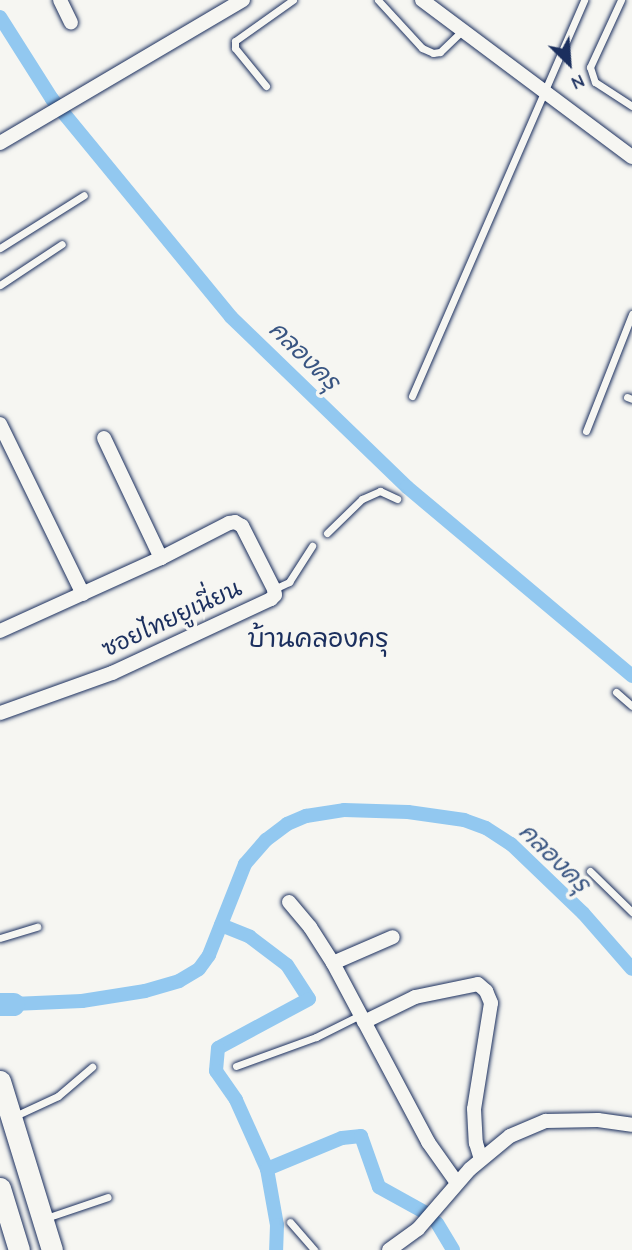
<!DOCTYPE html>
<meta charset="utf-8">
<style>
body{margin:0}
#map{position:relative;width:632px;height:1250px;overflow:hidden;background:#f6f6f2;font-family:"Comic Neue","Playpen Sans Thai",sans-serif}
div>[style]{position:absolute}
.canal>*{height:14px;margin:-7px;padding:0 7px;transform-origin:7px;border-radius:7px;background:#92c8f0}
.river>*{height:23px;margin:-11.5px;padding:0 11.5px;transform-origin:11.5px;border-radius:11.5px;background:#92c8f0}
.roads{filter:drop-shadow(0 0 2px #1b2f5e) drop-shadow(0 0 2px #1b2f5e)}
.lane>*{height:7px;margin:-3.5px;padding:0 3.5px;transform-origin:3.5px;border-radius:3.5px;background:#f6f6f2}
.street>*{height:14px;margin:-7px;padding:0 7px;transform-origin:7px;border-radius:7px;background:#f6f6f2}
.primary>*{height:21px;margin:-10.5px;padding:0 10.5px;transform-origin:10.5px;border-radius:10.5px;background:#f6f6f2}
span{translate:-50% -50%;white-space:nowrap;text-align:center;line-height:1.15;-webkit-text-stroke:7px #f6f6f2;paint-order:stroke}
.street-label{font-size:23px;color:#1b2f5e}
.water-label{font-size:24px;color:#395582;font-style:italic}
.quarter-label{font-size:26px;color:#1b2f5e}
.north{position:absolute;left:534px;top:28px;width:70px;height:70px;-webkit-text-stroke:5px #f6f6f2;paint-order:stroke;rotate:155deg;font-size:19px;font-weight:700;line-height:28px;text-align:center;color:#1b2f5e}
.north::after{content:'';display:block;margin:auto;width:24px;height:32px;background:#1b2f5e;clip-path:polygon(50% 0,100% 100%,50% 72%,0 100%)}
</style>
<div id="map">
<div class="canal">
<i style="left:0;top:17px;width:97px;rotate:57.6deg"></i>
<i style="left:52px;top:99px;width:282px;rotate:50.6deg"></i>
<i style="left:231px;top:317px;width:245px;rotate:44deg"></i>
<i style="left:407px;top:487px;width:294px;rotate:40deg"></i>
<i style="left:221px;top:925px;width:31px;rotate:22deg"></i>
<i style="left:250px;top:937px;width:46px;rotate:37.1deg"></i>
<i style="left:287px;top:965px;width:40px;rotate:57.1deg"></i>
<i style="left:309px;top:999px;width:103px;rotate:151.7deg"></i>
<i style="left:218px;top:1048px;width:23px;rotate:95deg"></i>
<i style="left:216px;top:1071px;width:35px;rotate:55deg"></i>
<i style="left:236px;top:1100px;width:76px;rotate:65.8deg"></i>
<i style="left:267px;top:1169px;width:57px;rotate:79.9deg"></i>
<i style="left:277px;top:1225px;width:25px;rotate:92deg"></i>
<i style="left:13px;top:1004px;width:69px;rotate:-2.5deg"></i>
<i style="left:82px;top:1001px;width:64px;rotate:-9deg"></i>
<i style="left:145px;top:991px;width:35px;rotate:-16deg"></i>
<i style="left:179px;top:981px;width:23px;rotate:-31deg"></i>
<i style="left:199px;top:969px;width:17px;rotate:-54deg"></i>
<i style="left:209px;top:955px;width:98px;rotate:-68.4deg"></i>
<i style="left:245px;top:864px;width:32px;rotate:-49deg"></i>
<i style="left:266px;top:840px;width:26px;rotate:-37deg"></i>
<i style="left:287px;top:824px;width:21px;rotate:-23deg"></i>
<i style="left:306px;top:816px;width:38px;rotate:-9deg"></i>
<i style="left:344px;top:810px;width:64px;rotate:1.8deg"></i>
<i style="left:408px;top:812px;width:57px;rotate:8.1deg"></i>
<i style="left:464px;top:820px;width:23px;rotate:20deg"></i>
<i style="left:486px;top:828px;width:30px;rotate:33deg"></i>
<i style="left:511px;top:844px;width:100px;rotate:43.8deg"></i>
<i style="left:583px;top:913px;width:74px;rotate:48.8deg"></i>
<i style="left:267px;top:1169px;width:81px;rotate:-22.5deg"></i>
<i style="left:342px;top:1138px;width:19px;rotate:-6deg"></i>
<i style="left:361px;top:1136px;width:54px;rotate:70.6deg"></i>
<i style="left:379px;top:1187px;width:56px;rotate:28.9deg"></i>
<i style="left:437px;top:1223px;width:31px;rotate:59deg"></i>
</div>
<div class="river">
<i style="left:0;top:1004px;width:13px"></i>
</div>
<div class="roads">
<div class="lane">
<i style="left:378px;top:0;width:65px;rotate:47.5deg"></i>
<i style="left:422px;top:48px;width:12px;rotate:24deg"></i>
<i style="left:433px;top:53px;width:7px;rotate:-8deg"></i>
<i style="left:440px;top:52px;width:30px;rotate:-44deg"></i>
<i style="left:621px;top:0;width:74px;rotate:114.8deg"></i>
<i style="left:590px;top:67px;width:16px;rotate:72deg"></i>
<i style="left:595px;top:82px;width:44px;rotate:33deg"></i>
<i style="left:266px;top:86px;width:49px;rotate:-129.2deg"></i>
<i style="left:235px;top:48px;width:7px;rotate:-90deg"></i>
<i style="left:235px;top:41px;width:71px;rotate:-35.3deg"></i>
<i style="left:0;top:248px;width:99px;rotate:-32.2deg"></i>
<i style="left:0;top:285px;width:74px;rotate:-33.5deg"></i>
<i style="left:412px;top:396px;width:432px;rotate:-66.5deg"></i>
<i style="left:627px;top:397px;width:5px;rotate:22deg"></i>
<i style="left:586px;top:431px;width:126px;rotate:-68.5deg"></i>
<i style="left:327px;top:533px;width:49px;rotate:-44.2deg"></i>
<i style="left:362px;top:499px;width:20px;rotate:-24deg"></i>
<i style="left:380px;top:491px;width:19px;rotate:25deg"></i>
<i style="left:274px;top:589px;width:17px;rotate:-25deg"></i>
<i style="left:289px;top:582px;width:43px;rotate:-57.4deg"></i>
<i style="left:616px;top:692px;width:21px;rotate:41deg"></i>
<i style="left:590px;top:871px;width:59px;rotate:44.3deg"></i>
<i style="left:0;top:938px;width:39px;rotate:-17deg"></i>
<i style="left:236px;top:1066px;width:85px;rotate:-19.9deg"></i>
<i style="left:316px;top:1037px;width:49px;rotate:-26.6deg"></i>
<i style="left:15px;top:1116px;width:47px;rotate:-24.9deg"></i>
<i style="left:58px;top:1096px;width:45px;rotate:-40.5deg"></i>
<i style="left:46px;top:1218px;width:65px;rotate:-18.7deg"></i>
<i style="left:290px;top:1222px;width:37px;rotate:49deg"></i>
</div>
<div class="street">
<i style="left:60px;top:0;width:25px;rotate:64deg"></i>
<i style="left:422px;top:0;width:262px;rotate:36.8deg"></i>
<i style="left:0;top:143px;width:282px;rotate:-30.5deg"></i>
<i style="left:0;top:424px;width:189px;rotate:64deg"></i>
<i style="left:104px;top:438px;width:133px;rotate:64.6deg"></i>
<i style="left:0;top:631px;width:177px;rotate:-24.4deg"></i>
<i style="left:161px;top:558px;width:76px;rotate:-27.2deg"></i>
<i style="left:229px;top:523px;width:6px;rotate:-9deg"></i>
<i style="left:235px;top:522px;width:8px;rotate:30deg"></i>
<i style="left:242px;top:526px;width:71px;rotate:63.1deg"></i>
<i style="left:274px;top:589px;width:6px;rotate:81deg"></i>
<i style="left:275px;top:595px;width:6px;rotate:135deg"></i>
<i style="left:271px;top:599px;width:175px;rotate:155deg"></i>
<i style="left:112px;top:673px;width:119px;rotate:160.3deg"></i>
<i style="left:289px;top:902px;width:33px;rotate:50deg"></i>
<i style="left:310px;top:927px;width:43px;rotate:57.4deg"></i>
<i style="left:333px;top:963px;width:203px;rotate:62deg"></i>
<i style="left:428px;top:1142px;width:50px;rotate:54.7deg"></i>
<i style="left:333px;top:963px;width:65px;rotate:-23.4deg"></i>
<i style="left:364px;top:1022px;width:57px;rotate:-26.1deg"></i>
<i style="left:415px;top:997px;width:64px;rotate:-11.7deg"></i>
<i style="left:478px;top:984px;width:11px;rotate:41deg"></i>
<i style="left:486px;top:991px;width:13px;rotate:67deg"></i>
<i style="left:491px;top:1003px;width:107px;rotate:99.1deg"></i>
<i style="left:474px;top:1109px;width:34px;rotate:87deg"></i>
<i style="left:476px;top:1143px;width:17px;rotate:73deg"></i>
<i style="left:389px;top:1250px;width:36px;rotate:-36deg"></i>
<i style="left:418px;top:1229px;width:79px;rotate:-49.1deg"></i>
<i style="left:470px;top:1169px;width:52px;rotate:-39.5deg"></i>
<i style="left:510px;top:1136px;width:39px;rotate:-23deg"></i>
<i style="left:546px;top:1121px;width:52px;rotate:-1.1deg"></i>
<i style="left:598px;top:1120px;width:34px;rotate:8deg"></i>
</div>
<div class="primary">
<i style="left:0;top:1081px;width:177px;rotate:72.9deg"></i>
<i style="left:0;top:1188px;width:65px;rotate:73deg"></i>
</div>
</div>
<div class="street-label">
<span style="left:172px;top:619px;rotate:-25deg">ซอยไทยยูเนี่ยน</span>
</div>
<div class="water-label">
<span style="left:304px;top:356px;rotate:44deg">คลองครุ</span>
<span style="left:554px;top:858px;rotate:44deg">คลองครุ</span>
</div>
<div class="quarter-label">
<span style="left:318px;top:640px">บ้านคลองครุ</span>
</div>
<div class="north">N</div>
</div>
